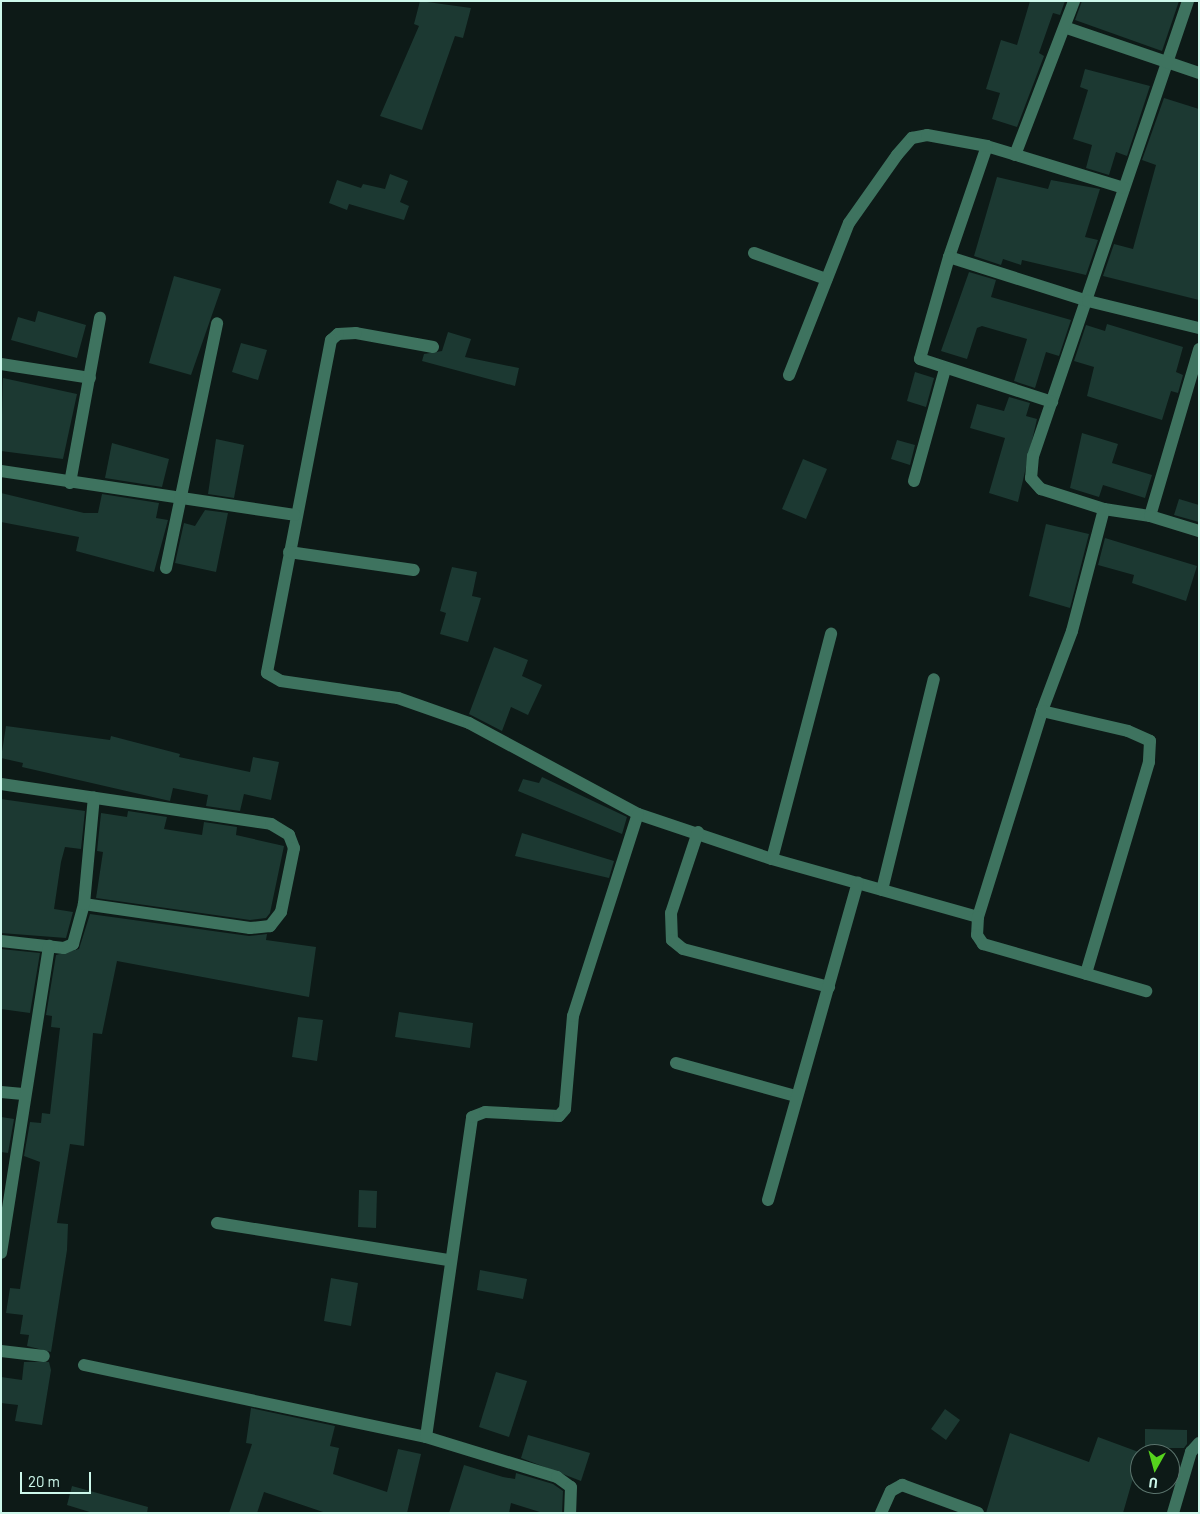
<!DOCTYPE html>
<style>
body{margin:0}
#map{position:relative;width:1200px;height:1514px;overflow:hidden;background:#0d1a17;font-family:Barlow,sans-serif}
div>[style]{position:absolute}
.building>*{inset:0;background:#1c3932}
.minor>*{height:12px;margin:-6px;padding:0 6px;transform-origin:6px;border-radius:6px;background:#3e735f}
span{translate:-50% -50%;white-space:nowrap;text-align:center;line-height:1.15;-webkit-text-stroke:4.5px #0d1a17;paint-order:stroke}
.frame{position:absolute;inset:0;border:2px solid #cdf8eb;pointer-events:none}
.north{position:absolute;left:1130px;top:1444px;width:50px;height:50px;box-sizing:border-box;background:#0d1a17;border:1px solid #5a736c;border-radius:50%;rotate:187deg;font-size:14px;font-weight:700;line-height:20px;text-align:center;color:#cdf8eb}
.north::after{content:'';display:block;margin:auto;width:18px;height:22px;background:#56d41d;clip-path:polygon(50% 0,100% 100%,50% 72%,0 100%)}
.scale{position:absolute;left:20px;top:1472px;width:71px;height:22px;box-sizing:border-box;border:2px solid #cdf8eb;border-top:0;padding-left:6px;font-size:15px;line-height:18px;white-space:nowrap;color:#cdf8eb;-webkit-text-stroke:4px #0d1a17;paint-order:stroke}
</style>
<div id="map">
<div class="building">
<i style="clip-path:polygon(420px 1px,471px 8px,463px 38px,455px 36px,422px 130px,380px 116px,419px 26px,414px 24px)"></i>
<i style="clip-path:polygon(1030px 1px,1065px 1px,1060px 15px,1053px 13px,1039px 53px,1044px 56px,1017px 127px,992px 119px,1000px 93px,986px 89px,1001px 40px,1017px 45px)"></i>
<i style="clip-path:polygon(1082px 1px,1179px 1px,1162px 51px,1075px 20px)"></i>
<i style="clip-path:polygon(1085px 69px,1150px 86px,1127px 156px,1116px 152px,1109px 175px,1086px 168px,1092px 145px,1073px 139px,1088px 90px,1080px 87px)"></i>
<i style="clip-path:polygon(1164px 98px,1199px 109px,1199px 300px,1103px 276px,1114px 244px,1133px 249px,1156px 165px,1142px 160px)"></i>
<i style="clip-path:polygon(390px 174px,408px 181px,400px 202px,409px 206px,404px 220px,349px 204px,347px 210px,329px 203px,337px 180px,361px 188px,363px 184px,385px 189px)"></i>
<i style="clip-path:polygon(997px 177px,1048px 189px,1051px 180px,1100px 189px,1085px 237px,1098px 240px,1086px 275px,1022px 260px,1021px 265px,1003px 259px,1001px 265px,974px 256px)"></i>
<i style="clip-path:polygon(969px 272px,996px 280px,991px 297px,1071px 320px,1059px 356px,1046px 352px,1035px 388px,1014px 381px,1027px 339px,982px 326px,977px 328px,967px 359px,941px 351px)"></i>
<i style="clip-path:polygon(174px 276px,221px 289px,191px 375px,149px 363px)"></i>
<i style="clip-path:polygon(38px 311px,86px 325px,77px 358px,11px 340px,18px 317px,35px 322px)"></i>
<i style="clip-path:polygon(1107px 324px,1183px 347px,1176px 372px,1183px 375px,1178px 393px,1171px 391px,1162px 420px,1087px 396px,1094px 367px,1074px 361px,1086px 325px,1105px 331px)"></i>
<i style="clip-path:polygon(448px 332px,471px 339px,465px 357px,519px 368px,515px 386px,422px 361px,424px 354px,442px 351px)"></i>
<i style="clip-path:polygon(241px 343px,267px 350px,258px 380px,232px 372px)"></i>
<i style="clip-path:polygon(915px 372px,934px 378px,926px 407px,907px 401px)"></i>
<i style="clip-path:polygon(3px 378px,77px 394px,63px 459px,1px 451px)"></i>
<i style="clip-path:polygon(1009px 397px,1030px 403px,1026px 416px,1037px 419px,1018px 502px,989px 493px,1005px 438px,970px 428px,977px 404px,1004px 411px)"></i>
<i style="clip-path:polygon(1082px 433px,1118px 444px,1112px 463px,1152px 475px,1145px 498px,1103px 485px,1099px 497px,1070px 488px)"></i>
<i style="clip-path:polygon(216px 439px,244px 445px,234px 498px,208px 494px)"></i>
<i style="clip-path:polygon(897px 440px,915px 445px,910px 465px,891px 459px)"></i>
<i style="clip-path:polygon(112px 443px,169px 459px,162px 487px,105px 478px)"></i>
<i style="clip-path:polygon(803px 459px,827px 469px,806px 519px,782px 509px)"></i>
<i style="clip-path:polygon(1px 493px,84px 513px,98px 513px,102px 494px,159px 503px,156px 518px,168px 520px,154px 572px,76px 551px,79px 537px,1px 522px)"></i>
<i style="clip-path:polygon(1179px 499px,1199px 505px,1199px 522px,1174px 515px)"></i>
<i style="clip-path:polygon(205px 510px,228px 513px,216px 572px,175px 563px,184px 523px,195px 526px)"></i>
<i style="clip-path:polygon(1046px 524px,1089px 534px,1070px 608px,1029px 596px)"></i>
<i style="clip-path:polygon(1105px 538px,1197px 566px,1186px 601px,1132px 583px,1134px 575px,1098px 565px)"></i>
<i style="clip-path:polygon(452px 567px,477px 572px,472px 596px,481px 598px,468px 642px,440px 634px,446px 613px,440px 611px)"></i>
<i style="clip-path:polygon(494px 647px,528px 660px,522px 676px,542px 685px,528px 715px,511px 707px,502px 731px,469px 714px)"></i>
<i style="clip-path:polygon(6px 726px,110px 740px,111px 736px,180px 754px,179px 757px,250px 772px,253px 757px,279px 762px,271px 800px,244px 794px,240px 811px,206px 806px,208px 795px,173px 788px,170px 801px,22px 767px,23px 763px,1px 758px)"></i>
<i style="clip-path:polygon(542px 777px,627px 817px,622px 834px,518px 791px,523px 779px,539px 783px)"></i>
<i style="clip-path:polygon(1px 799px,85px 811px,81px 849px,65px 847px,61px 862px,54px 909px,73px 912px,66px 938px,1px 933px)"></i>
<i style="clip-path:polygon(128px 811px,167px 817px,164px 829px,202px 835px,204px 822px,237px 827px,236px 835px,284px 846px,270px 913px,266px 918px,250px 920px,96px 898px,103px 852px,97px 851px,101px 813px,127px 817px)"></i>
<i style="clip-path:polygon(522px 833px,614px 861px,609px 878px,515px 856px)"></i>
<i style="clip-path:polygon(90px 914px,249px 936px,267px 934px,266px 940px,316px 947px,309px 997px,117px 961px,102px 1034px,93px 1033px,84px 1146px,70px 1144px,57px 1223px,68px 1224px,67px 1250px,51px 1352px,27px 1346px,29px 1335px,20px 1334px,23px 1315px,6px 1313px,10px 1288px,20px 1289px,40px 1162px,24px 1156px,30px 1122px,41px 1123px,42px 1113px,50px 1114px,60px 1028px,51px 1027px,52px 1016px,46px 1015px,56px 955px,79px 949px)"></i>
<i style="clip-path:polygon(1px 949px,40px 953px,30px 1013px,1px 1009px)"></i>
<i style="clip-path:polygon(399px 1012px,473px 1023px,470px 1048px,395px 1037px)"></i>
<i style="clip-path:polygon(298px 1017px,323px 1020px,317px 1061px,292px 1057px)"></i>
<i style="clip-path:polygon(1px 1117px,14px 1119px,8px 1153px,1px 1152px)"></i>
<i style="clip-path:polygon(359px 1190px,377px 1191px,376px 1228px,358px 1227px)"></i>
<i style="clip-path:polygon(480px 1270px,527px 1279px,523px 1299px,477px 1290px)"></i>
<i style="clip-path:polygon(331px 1278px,358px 1283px,351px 1326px,324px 1321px)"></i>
<i style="clip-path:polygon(24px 1362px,49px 1362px,51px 1370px,42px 1425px,15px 1421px,18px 1405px,1px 1403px,1px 1377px,22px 1380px)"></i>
<i style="clip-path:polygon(496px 1372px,527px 1381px,509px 1437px,479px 1427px)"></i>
<i style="clip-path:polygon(251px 1408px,335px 1426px,330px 1446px,339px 1448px,333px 1474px,387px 1492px,398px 1449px,421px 1454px,407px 1513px,326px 1513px,264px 1492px,257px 1513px,229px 1513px,252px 1444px,246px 1443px)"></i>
<i style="clip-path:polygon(945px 1409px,960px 1420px,946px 1440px,931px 1429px)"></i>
<i style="clip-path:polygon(1145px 1429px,1187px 1430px,1187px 1444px,1184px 1448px,1145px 1448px)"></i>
<i style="clip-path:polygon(1010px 1433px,1089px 1462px,1098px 1437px,1144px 1454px,1140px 1454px,1123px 1513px,986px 1513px)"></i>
<i style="clip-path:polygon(528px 1435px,590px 1453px,581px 1481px,521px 1458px)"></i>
<i style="clip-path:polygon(464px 1465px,503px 1477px,515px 1479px,516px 1473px,553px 1484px,563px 1491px,562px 1513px,543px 1513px,511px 1503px,509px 1513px,449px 1513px)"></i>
<i style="clip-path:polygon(72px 1486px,148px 1507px,147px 1513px,93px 1513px,67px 1505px)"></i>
</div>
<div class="minor">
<i style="left:1188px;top:1px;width:481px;rotate:108.8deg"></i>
<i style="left:1033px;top:456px;width:22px;rotate:95deg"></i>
<i style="left:1031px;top:478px;width:15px;rotate:48deg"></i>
<i style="left:1041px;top:489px;width:66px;rotate:17.6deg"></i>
<i style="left:1104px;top:509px;width:47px;rotate:8.7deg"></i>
<i style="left:1150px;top:516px;width:174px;rotate:-73.6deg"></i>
<i style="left:1067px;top:28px;width:139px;rotate:18.8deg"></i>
<i style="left:1015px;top:155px;width:165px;rotate:-69deg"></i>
<i style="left:1124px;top:188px;width:143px;rotate:-163deg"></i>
<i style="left:987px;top:146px;width:117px;rotate:108.9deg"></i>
<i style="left:949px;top:257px;width:146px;rotate:17.6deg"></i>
<i style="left:1088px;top:301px;width:114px;rotate:13.7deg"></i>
<i style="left:754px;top:253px;width:77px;rotate:19.9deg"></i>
<i style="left:949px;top:257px;width:106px;rotate:105.9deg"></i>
<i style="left:920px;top:359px;width:139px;rotate:18deg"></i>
<i style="left:433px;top:347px;width:78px;rotate:-169.7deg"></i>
<i style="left:356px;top:333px;width:18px;rotate:177deg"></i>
<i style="left:338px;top:334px;width:9px;rotate:139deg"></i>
<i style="left:331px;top:340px;width:339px;rotate:100.9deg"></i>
<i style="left:267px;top:673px;width:16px;rotate:30deg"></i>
<i style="left:281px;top:681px;width:118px;rotate:8.3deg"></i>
<i style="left:398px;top:698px;width:75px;rotate:19.4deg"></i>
<i style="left:469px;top:723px;width:192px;rotate:28.3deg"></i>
<i style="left:638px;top:814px;width:141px;rotate:18.6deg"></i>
<i style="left:772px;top:859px;width:214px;rotate:15.7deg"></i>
<i style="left:978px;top:917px;width:216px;rotate:-72.7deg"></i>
<i style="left:1042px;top:711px;width:85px;rotate:-69.4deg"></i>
<i style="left:1072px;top:631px;width:126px;rotate:-75.3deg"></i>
<i style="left:1px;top:364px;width:90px;rotate:8.9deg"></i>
<i style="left:789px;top:375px;width:163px;rotate:-68.5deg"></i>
<i style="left:849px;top:223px;width:83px;rotate:-54.8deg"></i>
<i style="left:897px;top:155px;width:23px;rotate:-49deg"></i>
<i style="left:912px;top:138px;width:15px;rotate:-11deg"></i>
<i style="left:927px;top:135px;width:61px;rotate:10.4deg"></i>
<i style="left:1px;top:471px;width:297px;rotate:8.5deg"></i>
<i style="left:914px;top:481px;width:116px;rotate:-74.5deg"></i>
<i style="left:70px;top:483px;width:168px;rotate:-79.7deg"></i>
<i style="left:1150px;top:516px;width:51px;rotate:17deg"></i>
<i style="left:289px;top:552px;width:126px;rotate:8.2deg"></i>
<i style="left:166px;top:568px;width:250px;rotate:-78.2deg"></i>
<i style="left:1042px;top:711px;width:88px;rotate:13.1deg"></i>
<i style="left:1128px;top:731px;width:24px;rotate:24deg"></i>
<i style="left:1150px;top:741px;width:21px;rotate:93deg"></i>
<i style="left:1149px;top:762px;width:221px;rotate:106.6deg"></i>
<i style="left:1px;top:784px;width:273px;rotate:8.4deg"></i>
<i style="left:271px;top:824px;width:21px;rotate:31deg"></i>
<i style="left:289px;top:835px;width:14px;rotate:69deg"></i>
<i style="left:294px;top:848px;width:65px;rotate:101.5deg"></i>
<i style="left:281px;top:912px;width:18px;rotate:128deg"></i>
<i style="left:270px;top:926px;width:20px;rotate:174deg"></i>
<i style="left:250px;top:928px;width:168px;rotate:-171.8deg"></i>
<i style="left:698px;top:832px;width:85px;rotate:108.4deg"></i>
<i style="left:671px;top:913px;width:27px;rotate:88deg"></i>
<i style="left:672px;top:940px;width:14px;rotate:39deg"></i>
<i style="left:683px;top:949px;width:151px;rotate:14.6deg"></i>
<i style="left:772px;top:859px;width:233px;rotate:-75.3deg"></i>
<i style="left:882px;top:890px;width:217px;rotate:-76.2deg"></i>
<i style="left:978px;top:917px;width:18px;rotate:93deg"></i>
<i style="left:977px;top:935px;width:11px;rotate:56deg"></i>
<i style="left:983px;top:944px;width:170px;rotate:16.1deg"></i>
<i style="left:1px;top:941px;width:63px;rotate:6.3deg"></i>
<i style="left:64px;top:948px;width:10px;rotate:-24deg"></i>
<i style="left:73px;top:944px;width:41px;rotate:-74.6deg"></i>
<i style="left:84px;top:904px;width:107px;rotate:-84.7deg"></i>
<i style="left:676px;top:1063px;width:124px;rotate:15.4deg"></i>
<i style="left:1px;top:1092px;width:22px;rotate:5deg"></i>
<i style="left:768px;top:1200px;width:330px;rotate:-74.2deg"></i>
<i style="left:217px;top:1223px;width:234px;rotate:9.1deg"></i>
<i style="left:1px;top:1253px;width:311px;rotate:-81.1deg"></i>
<i style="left:1px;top:1351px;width:43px;rotate:6.6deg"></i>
<i style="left:84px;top:1365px;width:349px;rotate:11.9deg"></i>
<i style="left:426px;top:1437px;width:137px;rotate:17deg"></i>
<i style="left:557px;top:1477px;width:17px;rotate:36deg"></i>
<i style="left:571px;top:1487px;width:26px;rotate:92deg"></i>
<i style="left:426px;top:1437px;width:323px;rotate:-81.8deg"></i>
<i style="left:472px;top:1117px;width:14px;rotate:-21deg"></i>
<i style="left:485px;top:1112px;width:74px;rotate:3.1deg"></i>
<i style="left:559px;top:1116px;width:9px;rotate:-49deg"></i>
<i style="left:565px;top:1109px;width:93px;rotate:-85.1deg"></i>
<i style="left:573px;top:1016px;width:212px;rotate:-72.2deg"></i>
<i style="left:881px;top:1513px;width:24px;rotate:-66deg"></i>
<i style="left:891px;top:1491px;width:13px;rotate:-29deg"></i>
<i style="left:902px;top:1485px;width:81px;rotate:20.2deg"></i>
<i style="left:1173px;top:1513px;width:64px;rotate:-73.6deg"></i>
<i style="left:1191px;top:1452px;width:12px;rotate:-48deg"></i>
</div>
<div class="frame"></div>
<div class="north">U</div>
<div class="scale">20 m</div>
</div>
